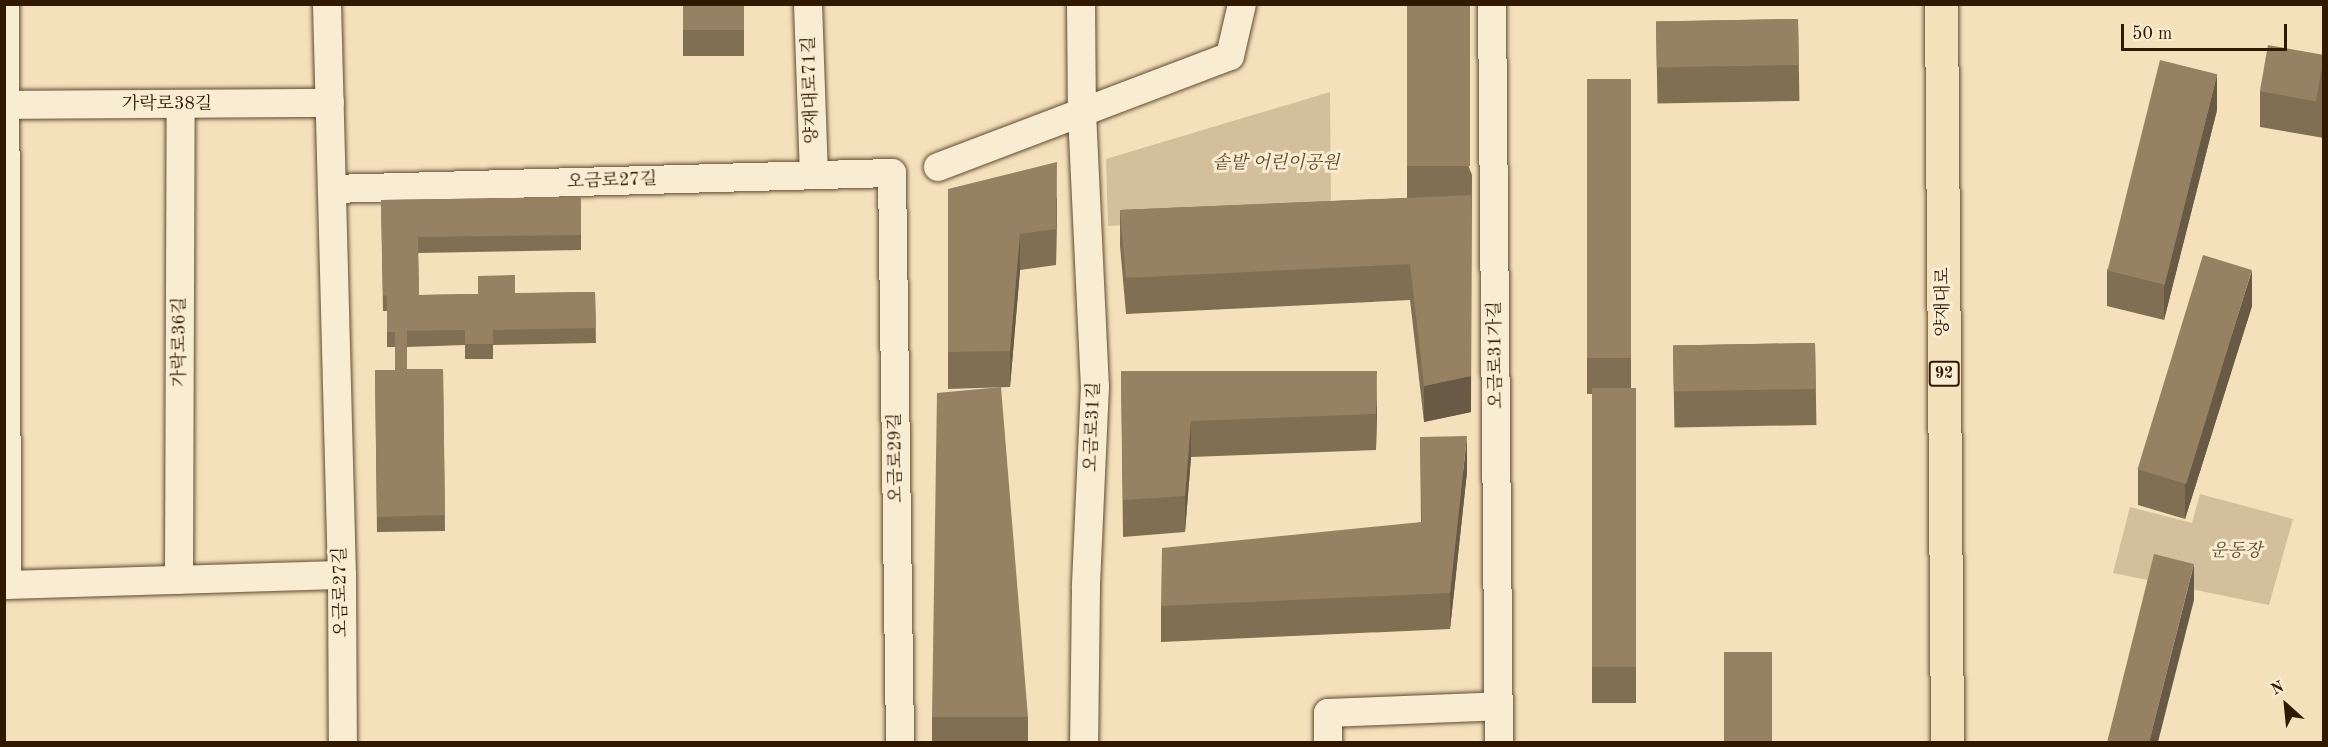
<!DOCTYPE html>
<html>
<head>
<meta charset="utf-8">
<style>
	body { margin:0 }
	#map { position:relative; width:2328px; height:747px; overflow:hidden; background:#f4e1bc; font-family:"Old Standard TT","Noto Serif KR",serif }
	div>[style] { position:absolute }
	.green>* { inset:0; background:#d3bf9c }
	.roads { filter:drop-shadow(0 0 2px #614b2f) drop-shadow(0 0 2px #614b2f) }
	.minor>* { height:28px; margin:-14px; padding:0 14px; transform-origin:14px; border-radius:14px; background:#f8ecd3 }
	.major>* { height:33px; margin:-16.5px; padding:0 16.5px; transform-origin:16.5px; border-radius:16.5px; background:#f4e1bc }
	.wall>* { inset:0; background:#816f54; transform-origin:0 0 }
	.shaded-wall>* { inset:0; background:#695a45 }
	.building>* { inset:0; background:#968162; transform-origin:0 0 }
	span { translate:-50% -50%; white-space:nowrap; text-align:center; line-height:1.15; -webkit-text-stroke:6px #f8ecd3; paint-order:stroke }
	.shield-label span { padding:2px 4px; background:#f8ecd3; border:2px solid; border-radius:4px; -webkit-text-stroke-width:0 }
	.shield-label { font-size:16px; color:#301900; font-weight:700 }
	.street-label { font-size:18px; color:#301900 }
	.park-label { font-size:18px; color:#614b2f; font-style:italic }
	.frame { position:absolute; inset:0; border:6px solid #301900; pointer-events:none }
	.north { position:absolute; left:2256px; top:675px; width:60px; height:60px; -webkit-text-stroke:4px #f8ecd3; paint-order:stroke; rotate:333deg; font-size:16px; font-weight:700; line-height:24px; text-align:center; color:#301900 }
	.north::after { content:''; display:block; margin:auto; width:21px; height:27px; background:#301900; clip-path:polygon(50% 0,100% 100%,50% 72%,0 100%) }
	.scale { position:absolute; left:2121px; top:24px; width:166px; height:27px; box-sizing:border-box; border:3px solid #301900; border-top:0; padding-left:8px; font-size:18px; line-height:21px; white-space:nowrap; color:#301900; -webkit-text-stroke:4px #f8ecd3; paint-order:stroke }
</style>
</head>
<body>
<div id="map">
	<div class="green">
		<div style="clip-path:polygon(1330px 92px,1331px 213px,1108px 226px,1106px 159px)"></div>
		<div style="clip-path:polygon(2200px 494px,2293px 519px,2269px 605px,2113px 573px,2130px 507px,2192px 523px)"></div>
	</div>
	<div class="roads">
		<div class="minor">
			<div style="left:5px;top:4px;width:581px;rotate:89.8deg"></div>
			<div style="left:327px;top:4px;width:571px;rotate:88.5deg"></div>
			<div style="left:342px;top:575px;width:167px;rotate:89.7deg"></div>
			<div style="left:808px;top:4px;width:171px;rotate:88deg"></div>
			<div style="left:1081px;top:4px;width:109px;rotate:89.5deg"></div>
			<div style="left:1082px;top:113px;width:273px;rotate:87.3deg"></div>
			<div style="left:1095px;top:386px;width:202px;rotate:92.6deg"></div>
			<div style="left:1086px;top:588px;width:154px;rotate:90.7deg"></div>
			<div style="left:1492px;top:4px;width:738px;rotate:89.46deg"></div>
			<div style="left:4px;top:105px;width:326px;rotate:-0.4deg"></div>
			<div style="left:938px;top:167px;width:312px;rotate:-20.8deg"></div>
			<div style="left:1230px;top:56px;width:53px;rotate:-77deg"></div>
			<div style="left:332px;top:189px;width:560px;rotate:-1.64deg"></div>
			<div style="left:892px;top:173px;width:569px;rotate:89.19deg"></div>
			<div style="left:179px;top:580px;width:476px;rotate:-89.8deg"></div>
			<div style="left:4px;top:585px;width:338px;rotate:-1.7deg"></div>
			<div style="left:1328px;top:742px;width:29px;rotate:-90deg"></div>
			<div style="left:1328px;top:713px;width:171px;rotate:-2.3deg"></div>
		</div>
		<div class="major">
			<div style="left:1941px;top:4px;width:738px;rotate:89.53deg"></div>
		</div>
	</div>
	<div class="wall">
		<div style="left:683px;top:4px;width:61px;height:52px"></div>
		<div style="clip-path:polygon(1407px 4px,1472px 175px,1471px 412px,1424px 422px,1410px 300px,1126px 314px,1120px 246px,1120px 210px,1407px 198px)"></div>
		<div style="left:1798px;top:19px;width:82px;height:142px;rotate:89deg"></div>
		<div style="clip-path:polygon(2324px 55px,2324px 138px,2260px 127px,2260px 91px)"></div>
		<div style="clip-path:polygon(1587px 79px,1631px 79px,1631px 388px,1636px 388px,1636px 703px,1592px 703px,1592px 394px,1587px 394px)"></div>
		<div style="clip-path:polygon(2217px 110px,2164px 320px,2107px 306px,2107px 270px)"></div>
		<div style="clip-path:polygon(948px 189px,1057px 198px,1056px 265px,1020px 270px,1010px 387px,948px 389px)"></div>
		<div style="clip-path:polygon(581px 197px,581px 250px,418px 253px,419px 295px,595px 292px,596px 343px,493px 345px,493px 359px,465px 359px,465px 345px,407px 347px,407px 369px,443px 369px,445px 531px,377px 532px,375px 370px,395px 370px,395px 347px,387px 347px,387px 311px,383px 311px,381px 200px)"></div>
		<div style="clip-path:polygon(2252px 306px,2185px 519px,2138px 505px,2138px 469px)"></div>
		<div style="left:1815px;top:343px;width:82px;height:142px;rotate:89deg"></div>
		<div style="clip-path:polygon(1121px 371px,1377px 407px,1376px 450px,1191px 457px,1185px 532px,1123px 537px)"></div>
		<div style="clip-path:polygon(1420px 437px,1467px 472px,1450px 629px,1161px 642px,1161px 606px,1421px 522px)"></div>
		<div style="left:932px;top:717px;width:96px;height:25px"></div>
	</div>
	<div class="shaded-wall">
		<div style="clip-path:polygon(2217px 74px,2217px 110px,2164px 320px,2164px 284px)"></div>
		<div style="clip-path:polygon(1057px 162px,1057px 198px,1056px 265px,1056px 229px)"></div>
		<div style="clip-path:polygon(1020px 234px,1020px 270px,1010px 387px,1010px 351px)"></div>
		<div style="clip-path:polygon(2252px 270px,2252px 306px,2185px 519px,2185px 483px)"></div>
		<div style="clip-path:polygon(1377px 371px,1377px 407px,1376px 450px,1376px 414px)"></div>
		<div style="clip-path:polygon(1471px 376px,1471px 412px,1424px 422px,1424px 386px)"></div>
		<div style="clip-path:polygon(1191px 421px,1191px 457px,1185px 532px,1185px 496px)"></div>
		<div style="clip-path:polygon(1467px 436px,1467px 472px,1450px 629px,1450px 593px)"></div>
		<div style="clip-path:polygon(2194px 564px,2194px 600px,2158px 742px,2149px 742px)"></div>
	</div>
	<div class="building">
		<div style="left:683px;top:4px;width:61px;height:26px"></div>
		<div style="left:1407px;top:4px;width:63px;height:162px"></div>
		<div style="left:1798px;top:19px;width:46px;height:142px;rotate:89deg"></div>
		<div style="left:2268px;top:45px;width:57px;height:47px;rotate:10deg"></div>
		<div style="left:2160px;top:60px;width:59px;height:217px;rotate:14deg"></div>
		<div style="left:1587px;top:79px;width:44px;height:279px"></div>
		<div style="clip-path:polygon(1057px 162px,1056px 229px,1020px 234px,1010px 351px,948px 352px,948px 189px)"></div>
		<div style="clip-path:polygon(1471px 195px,1471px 376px,1424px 386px,1410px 264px,1126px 278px,1120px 210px)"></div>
		<div style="clip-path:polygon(581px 197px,581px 235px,418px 237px,419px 295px,478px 294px,478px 276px,515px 275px,515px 293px,595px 292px,596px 328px,493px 330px,493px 344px,465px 344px,465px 330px,407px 331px,407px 369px,443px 369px,445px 515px,377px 517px,375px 370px,395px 370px,395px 332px,387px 332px,387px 296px,383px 295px,381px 200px)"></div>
		<div style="left:2203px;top:255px;width:51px;height:224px;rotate:17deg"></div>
		<div style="left:1815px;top:343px;width:46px;height:142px;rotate:89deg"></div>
		<div style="clip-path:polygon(1121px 371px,1377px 371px,1376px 414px,1191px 421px,1185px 496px,1123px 500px)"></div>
		<div style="clip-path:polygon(1001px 387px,1028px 717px,932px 717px,937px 393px)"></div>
		<div style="left:1592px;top:388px;width:44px;height:279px"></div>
		<div style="clip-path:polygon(1467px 436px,1450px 593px,1161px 606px,1162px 548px,1422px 522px,1420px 437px)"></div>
		<div style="left:2154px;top:554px;width:41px;height:194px;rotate:14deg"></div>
		<div style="left:1772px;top:652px;width:90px;height:48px;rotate:90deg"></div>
	</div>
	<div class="shield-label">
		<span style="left:1944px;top:374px">92</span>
	</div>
	<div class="street-label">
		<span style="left:811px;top:90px;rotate:-92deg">양재대로71길</span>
		<span style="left:167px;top:104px">가락로38길</span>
		<span style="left:612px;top:181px;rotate:-2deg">오금로27길</span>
		<span style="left:1943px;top:302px;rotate:-90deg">양재대로</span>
		<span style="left:180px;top:342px;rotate:-90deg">가락로36길</span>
		<span style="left:1496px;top:355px;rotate:-91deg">오금로31가길</span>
		<span style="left:1093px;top:427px;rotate:-88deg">오금로31길</span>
		<span style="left:896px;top:458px;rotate:-91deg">오금로29길</span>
		<span style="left:341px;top:592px;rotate:-91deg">오금로27길</span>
	</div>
	<div class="park-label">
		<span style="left:1276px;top:163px">솥밭 어린이공원</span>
		<span style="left:2236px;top:551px">운동장</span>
	</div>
	<div class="frame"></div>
	<div class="north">N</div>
	<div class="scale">50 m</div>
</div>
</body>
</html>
